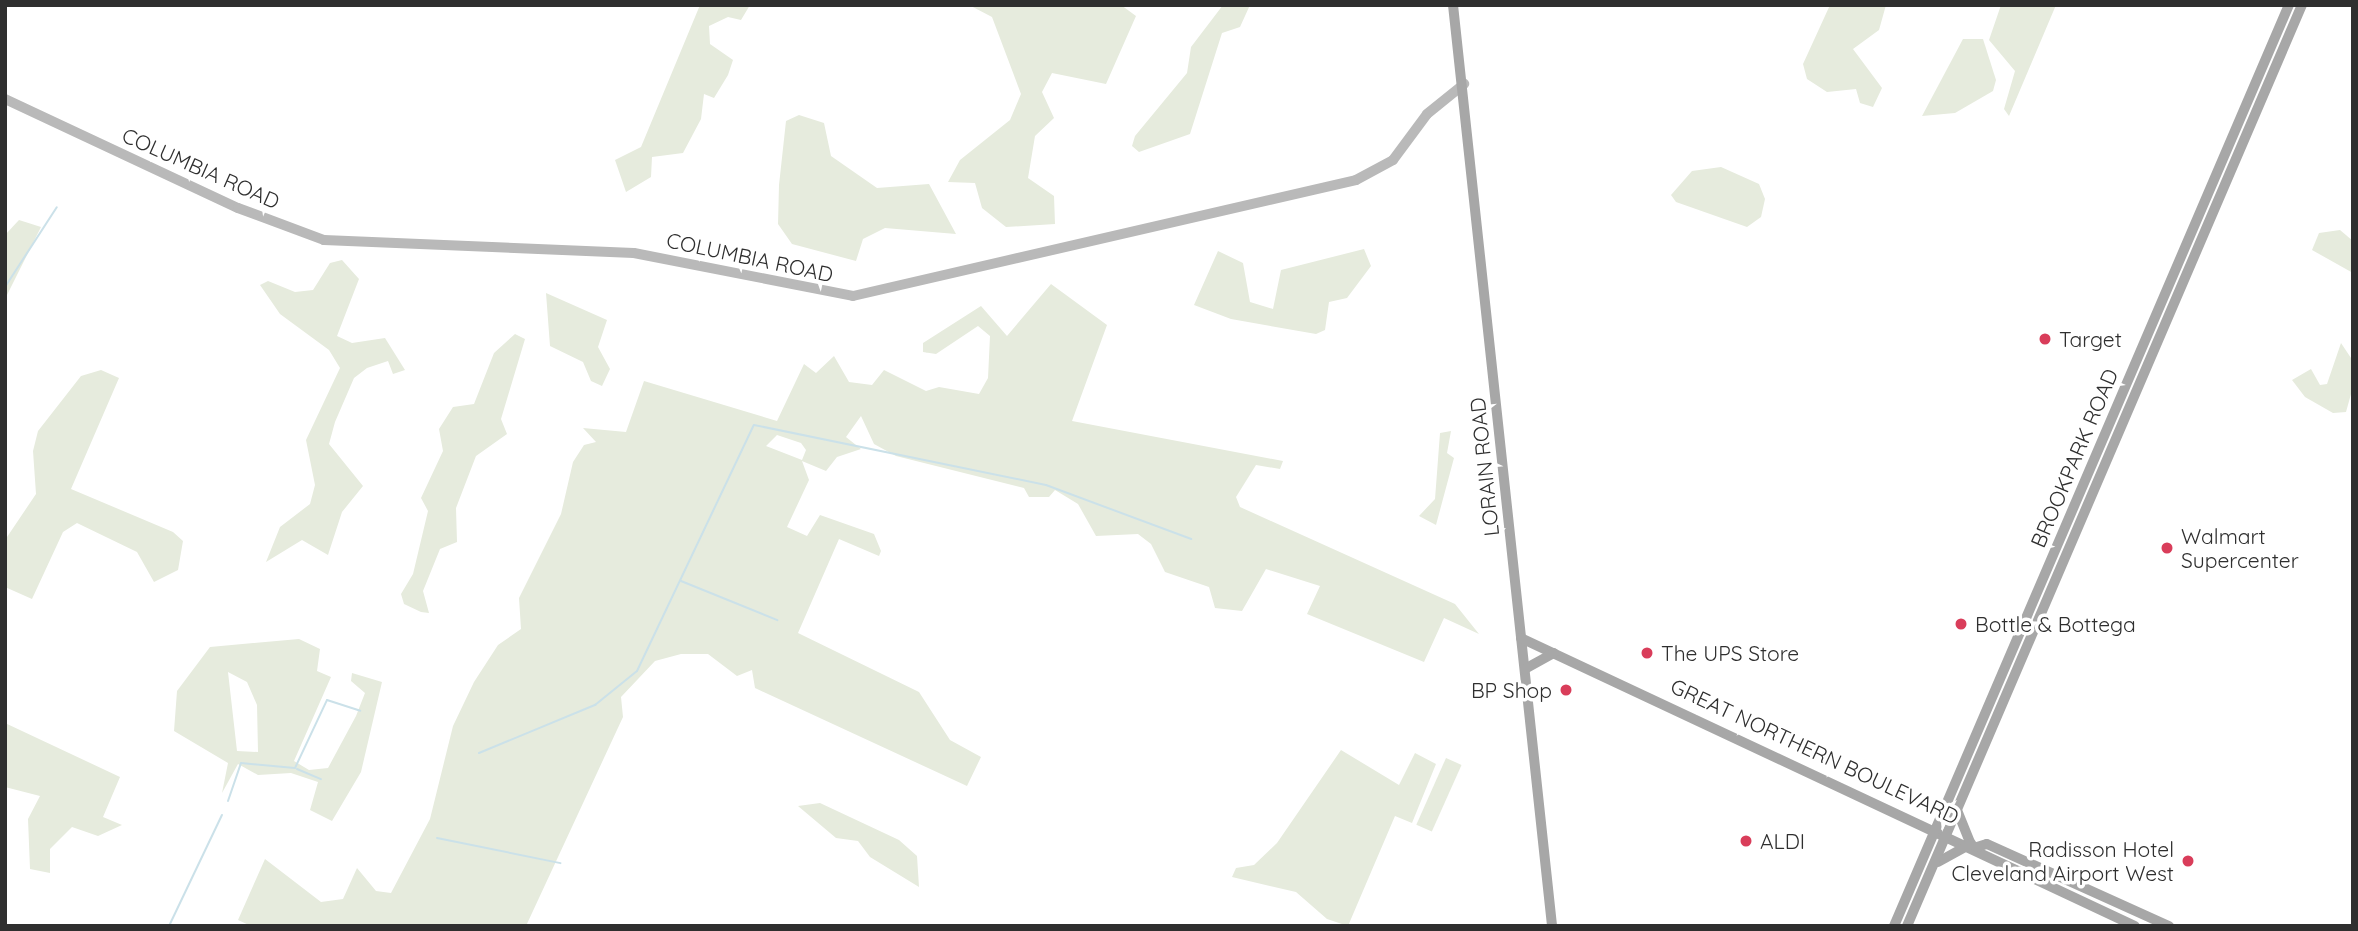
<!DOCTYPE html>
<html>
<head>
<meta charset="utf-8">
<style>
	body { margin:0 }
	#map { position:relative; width:2358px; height:931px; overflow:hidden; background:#fff; font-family:Quicksand,sans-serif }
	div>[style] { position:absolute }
	.green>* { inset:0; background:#e6ebdd; transform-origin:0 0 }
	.stream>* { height:2px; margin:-1px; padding:0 1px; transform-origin:1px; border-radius:1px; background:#cbe1e9 }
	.secondary>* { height:10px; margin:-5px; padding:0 5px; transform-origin:5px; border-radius:5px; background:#b9b9b9 }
	.primary>* { height:10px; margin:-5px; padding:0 5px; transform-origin:5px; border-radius:5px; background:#a7a7a7 }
	.dots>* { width:19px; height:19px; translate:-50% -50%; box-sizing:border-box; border:4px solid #fff; border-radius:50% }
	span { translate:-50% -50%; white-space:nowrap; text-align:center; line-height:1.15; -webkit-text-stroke:7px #fff; paint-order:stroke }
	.street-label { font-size:21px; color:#2f2f2f }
	.poi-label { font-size:21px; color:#2f2f2f }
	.left { translate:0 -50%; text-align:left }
	.right { translate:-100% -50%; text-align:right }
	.frame { position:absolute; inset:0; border:7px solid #2f2f2f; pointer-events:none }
</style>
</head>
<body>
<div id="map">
	<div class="green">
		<div style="clip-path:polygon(700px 5px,750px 5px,741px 20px,728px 17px,709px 26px,710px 44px,733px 60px,728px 75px,714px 98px,704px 94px,701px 119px,683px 153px,652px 157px,651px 177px,626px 192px,615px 160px,641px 147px)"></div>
		<div style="clip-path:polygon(969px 5px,1121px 5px,1136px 16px,1106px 84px,1052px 73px,1042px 92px,1054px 118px,1035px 136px,1028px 178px,1054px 196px,1055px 224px,1006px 227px,982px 208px,975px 183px,948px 182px,960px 160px,1010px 120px,1021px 94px,992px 17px)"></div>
		<div style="clip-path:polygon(1223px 5px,1250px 5px,1240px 27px,1222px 33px,1190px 134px,1139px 152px,1132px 146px,1135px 136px,1187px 73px,1191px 47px)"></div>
		<div style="clip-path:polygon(1830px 5px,1886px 5px,1879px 30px,1853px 49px,1882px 88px,1873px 107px,1860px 103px,1856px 89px,1827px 92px,1807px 79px,1803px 64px)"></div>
		<div style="clip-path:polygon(2001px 5px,2056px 5px,2009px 116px,2004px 109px,2015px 71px,1989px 40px)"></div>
		<div style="clip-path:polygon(1963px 39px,1983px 39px,1996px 80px,1993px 91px,1955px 113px,1922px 116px)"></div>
		<div style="clip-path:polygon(799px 115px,824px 123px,831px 156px,877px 188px,929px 184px,956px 234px,885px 228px,863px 239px,856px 261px,792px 244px,778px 224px,779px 185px,786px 121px)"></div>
		<div style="clip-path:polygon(1721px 167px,1759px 184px,1765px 199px,1761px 217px,1747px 227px,1676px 202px,1671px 195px,1692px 171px)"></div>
		<div style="clip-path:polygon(19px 220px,41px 227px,5px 299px,5px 235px)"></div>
		<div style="clip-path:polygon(2340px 230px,2353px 241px,2353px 273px,2312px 250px,2319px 233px)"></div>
		<div style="clip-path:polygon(1364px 249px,1371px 266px,1347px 298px,1329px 302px,1325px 330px,1316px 334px,1231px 319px,1194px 305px,1218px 251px,1243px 263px,1250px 302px,1273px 309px,1281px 270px)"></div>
		<div style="clip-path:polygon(342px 260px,359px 279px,337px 336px,352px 343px,385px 338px,405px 370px,393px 374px,388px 361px,367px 368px,354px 378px,335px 422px,329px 444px,363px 486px,342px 512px,328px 555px,302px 540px,266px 562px,280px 527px,310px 504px,315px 485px,306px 440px,340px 368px,329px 350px,280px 314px,260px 285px,268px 281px,295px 292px,313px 290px,330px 263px)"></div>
		<div style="clip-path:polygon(evenodd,1051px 284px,1107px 325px,1072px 421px,1283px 461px,1280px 469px,1256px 465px,1236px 497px,1240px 507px,1455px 604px,1479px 634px,1444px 618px,1424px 662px,1307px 614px,1320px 586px,1266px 569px,1242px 611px,1215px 608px,1209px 587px,1165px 572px,1151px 544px,1138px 534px,1096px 536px,1078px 504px,1055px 490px,1049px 497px,1029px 497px,1024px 488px,896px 456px,874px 444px,861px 416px,846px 437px,861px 449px,837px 457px,826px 471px,802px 461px,809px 480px,787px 527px,807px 536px,820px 515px,874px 534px,881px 551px,879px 556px,839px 539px,798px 633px,919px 692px,950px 740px,981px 757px,967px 786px,755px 688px,752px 670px,737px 676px,708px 654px,681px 654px,655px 661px,621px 697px,623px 717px,526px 926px,251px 926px,238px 920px,265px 859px,321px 902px,343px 899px,357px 868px,376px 891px,391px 893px,430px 819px,453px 726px,474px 682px,498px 645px,521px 629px,519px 598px,561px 514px,573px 462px,584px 445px,596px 442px,583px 428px,626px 432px,644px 381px,777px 421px,804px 364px,816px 373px,834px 356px,849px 382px,872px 385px,884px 370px,926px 391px,939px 387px,979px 394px,988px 378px,990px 336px,978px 326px,936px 354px,923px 352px,923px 343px,981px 306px,1007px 336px,1051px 284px,777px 435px,801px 443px,806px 450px,802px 460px,766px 446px,777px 435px)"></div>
		<div style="clip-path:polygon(546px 293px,607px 320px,598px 347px,610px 369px,602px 386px,591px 381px,583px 362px,550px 346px)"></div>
		<div style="clip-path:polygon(515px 334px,525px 339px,501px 419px,507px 434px,476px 456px,456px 508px,457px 542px,440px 549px,423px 591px,429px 613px,421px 612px,404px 604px,401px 594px,413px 574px,428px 511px,421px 498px,443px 451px,439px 429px,453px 407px,474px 404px,494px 353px)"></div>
		<div style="clip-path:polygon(2341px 343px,2353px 361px,2351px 394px,2346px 412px,2333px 413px,2305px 397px,2292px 380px,2311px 369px,2320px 385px,2327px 384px)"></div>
		<div style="clip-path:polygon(101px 370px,119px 378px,71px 489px,173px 532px,183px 541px,178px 570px,154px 582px,137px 552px,77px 523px,63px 532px,32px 599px,5px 587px,5px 540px,36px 494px,33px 451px,38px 431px,81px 376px)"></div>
		<div style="clip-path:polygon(1451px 431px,1447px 453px,1454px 458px,1436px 525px,1419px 516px,1435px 499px,1440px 433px)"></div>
		<div style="clip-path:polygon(evenodd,299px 639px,320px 649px,317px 671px,331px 677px,294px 761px,309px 770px,328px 768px,356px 716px,365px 693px,351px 681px,352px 673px,382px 682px,361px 772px,332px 821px,310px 810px,318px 782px,291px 773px,258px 775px,238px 764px,222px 793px,228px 763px,174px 731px,177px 691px,210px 647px,299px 639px,228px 672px,247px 682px,257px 705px,258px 752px,237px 751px,228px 672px)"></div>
		<div style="clip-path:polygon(5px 723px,120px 777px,103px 817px,122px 825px,98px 836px,72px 827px,50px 849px,50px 873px,30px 869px,28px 819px,40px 796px,5px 787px)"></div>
		<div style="clip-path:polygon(1341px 750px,1399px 785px,1415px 753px,1436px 764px,1412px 823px,1395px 816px,1348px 926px,1327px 919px,1296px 892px,1232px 877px,1236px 868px,1254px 865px,1277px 843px)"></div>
		<div style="left:1446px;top:758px;width:17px;height:73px;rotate:24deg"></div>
		<div style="clip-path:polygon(820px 803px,899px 840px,917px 856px,919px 887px,870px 857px,858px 841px,836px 838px,798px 806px)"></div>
	</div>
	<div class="stream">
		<div style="left:5px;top:287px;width:95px;rotate:-57deg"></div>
		<div style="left:681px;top:581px;width:104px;rotate:22.1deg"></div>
		<div style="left:479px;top:753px;width:126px;rotate:-22.5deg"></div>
		<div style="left:595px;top:705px;width:54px;rotate:-39deg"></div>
		<div style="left:637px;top:671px;width:272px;rotate:-64.6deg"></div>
		<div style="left:754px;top:425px;width:298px;rotate:11.6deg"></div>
		<div style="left:1046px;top:485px;width:155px;rotate:20.4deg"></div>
		<div style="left:297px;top:769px;width:26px;rotate:23deg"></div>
		<div style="left:228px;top:801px;width:40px;rotate:-71.1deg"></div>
		<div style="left:241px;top:763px;width:54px;rotate:5.3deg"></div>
		<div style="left:295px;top:768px;width:75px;rotate:-64.8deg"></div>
		<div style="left:327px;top:700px;width:35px;rotate:18deg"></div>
		<div style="left:437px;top:838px;width:126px;rotate:11.5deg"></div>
		<div style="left:169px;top:926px;width:123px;rotate:-64.5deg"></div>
	</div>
	<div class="secondary">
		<div style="left:5px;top:99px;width:257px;rotate:25.1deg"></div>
		<div style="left:238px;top:208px;width:92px;rotate:20.4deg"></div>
		<div style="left:324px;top:240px;width:310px;rotate:2.4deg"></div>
		<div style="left:634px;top:253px;width:223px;rotate:11.1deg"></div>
		<div style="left:853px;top:296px;width:516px;rotate:-12.99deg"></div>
		<div style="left:1356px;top:180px;width:42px;rotate:-28.4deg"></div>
		<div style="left:1393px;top:160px;width:57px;rotate:-53.5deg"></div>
		<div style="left:1427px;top:114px;width:48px;rotate:-39deg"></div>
	</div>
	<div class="primary">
		<div style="left:1453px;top:5px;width:926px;rotate:83.86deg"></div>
		<div style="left:1521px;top:638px;width:678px;rotate:25.13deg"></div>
		<div style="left:1525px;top:669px;width:33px;rotate:-29deg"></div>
		<div style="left:1957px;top:810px;width:37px;rotate:68deg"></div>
		<div style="left:1977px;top:847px;width:10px;rotate:-17deg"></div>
		<div style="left:1987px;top:844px;width:200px;rotate:24.3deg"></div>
		<div style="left:1938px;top:862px;width:38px;rotate:-29deg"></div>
		<div style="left:1894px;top:926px;width:1002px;rotate:-66.79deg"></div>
		<div style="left:1907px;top:926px;width:1002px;rotate:-66.79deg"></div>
	</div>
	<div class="dots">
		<div style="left:2045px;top:339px;background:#d93d5a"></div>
		<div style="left:2167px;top:548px;background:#d93d5a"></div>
		<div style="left:1961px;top:624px;background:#d93d5a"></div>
		<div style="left:1647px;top:653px;background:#d93d5a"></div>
		<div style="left:1566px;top:690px;background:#d93d5a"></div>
		<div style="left:1746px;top:841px;background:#d93d5a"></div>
		<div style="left:2188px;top:861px;background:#d93d5a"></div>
	</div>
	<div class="street-label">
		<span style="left:201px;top:168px;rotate:24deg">COLUMBIA ROAD</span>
		<span style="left:750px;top:257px;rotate:12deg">COLUMBIA ROAD</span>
		<span style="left:2074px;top:458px;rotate:-67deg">BROOKPARK ROAD</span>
		<span style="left:1484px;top:467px;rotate:-96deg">LORAIN ROAD</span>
		<span style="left:1815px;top:751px;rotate:25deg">GREAT NORTHERN BOULEVARD</span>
	</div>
	<div class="poi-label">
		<span class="left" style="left:2059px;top:339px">Target</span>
		<span class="left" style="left:2181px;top:548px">Walmart<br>Supercenter</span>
		<span class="left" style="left:1975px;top:624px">Bottle &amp; Bottega</span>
		<span class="left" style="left:1661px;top:653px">The UPS Store</span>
		<span class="right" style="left:1552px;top:690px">BP Shop</span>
		<span class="left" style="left:1760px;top:841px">ALDI</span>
		<span class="right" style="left:2174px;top:861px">Radisson Hotel<br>Cleveland Airport West</span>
	</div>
	<div class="frame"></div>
</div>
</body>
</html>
